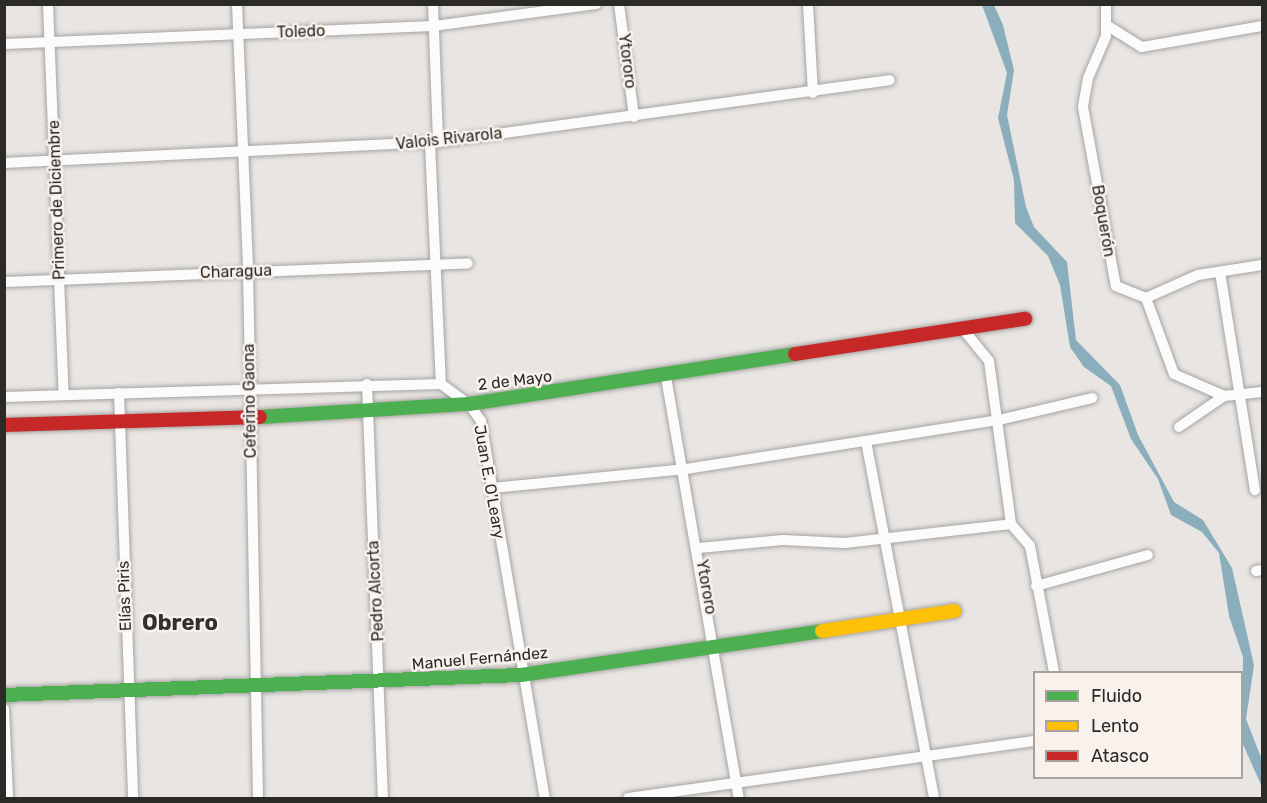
<!DOCTYPE html>
<html>
<head>
<meta charset="utf-8">
<style>
	body { margin:0 }
	#map { position:relative; width:1267px; height:803px; overflow:hidden; background:#e8e5e2; font-family:Rubik,sans-serif }
	div>[style] { position:absolute }
	.water>* { inset:0; background:#8aaebc }
	.roads { filter:drop-shadow(0 0 2px #a6a4a2) drop-shadow(0 0 2px #a6a4a2) }
	.street>* { height:10px; margin:-5px; padding:0 5px; transform-origin:5px; border-radius:5px; background:#fcfbfb }
	.fast>* { height:14px; margin:-7px; padding:0 7px; transform-origin:7px; border-radius:7px; background:#4caf50 }
	.slow>* { height:14px; margin:-7px; padding:0 7px; transform-origin:7px; border-radius:7px; background:#ffc107 }
	.jam>* { height:14px; margin:-7px; padding:0 7px; transform-origin:7px; border-radius:7px; background:#c62828 }
	span { translate:-50% -50%; white-space:nowrap; text-align:center; line-height:1.15; -webkit-text-stroke:5px #f9f2ec; paint-order:stroke }
	.street-label { font-size:16px; color:#2c2a27 }
	.district-label { font-size:22px; color:#342f2a; font-weight:700 }
	.frame { position:absolute; inset:0; border:6px solid #2c2a27; pointer-events:none }
	.legend { position:absolute; left:1033px; top:671px; width:210px; height:108px; box-sizing:border-box; background:#f9f2ec; border:2px solid #a7a29d; margin:0; padding:8px 10px; list-style:none; font-size:18px; color:#2c2a27 }
	.legend li { display:flex; align-items:center; gap:12px; height:30px }
	.legend b { width:30px; border:2px solid #a7a29d }
</style>
</head>
<body>
<div id="map">
	<div class="water">
		<div style="clip-path:polygon(982px 5px,994px 5px,1003px 25px,1014px 70px,1007px 115px,1026px 207px,1034px 227px,1067px 262px,1076px 340px,1120px 385px,1138px 435px,1174px 502px,1203px 520px,1232px 568px,1254px 665px,1246px 719px,1262px 760px,1262px 787px,1242px 742px,1243px 657px,1229px 616px,1219px 553px,1202px 532px,1171px 515px,1158px 479px,1131px 439px,1111px 386px,1084px 367px,1070px 347px,1060px 285px,1048px 256px,1015px 223px,1014px 180px,998px 118px,1007px 73px)"></div>
	</div>
	<div class="roads">
		<div class="street">
			<div style="left:48px;top:4px;width:391px;rotate:87.7deg"></div>
			<div style="left:237px;top:4px;width:267px;rotate:87.6deg"></div>
			<div style="left:248px;top:271px;width:527px;rotate:88.91deg"></div>
			<div style="left:433px;top:4px;width:138px;rotate:87.9deg"></div>
			<div style="left:619px;top:4px;width:114px;rotate:82.4deg"></div>
			<div style="left:808px;top:4px;width:89px;rotate:86.8deg"></div>
			<div style="left:1106px;top:4px;width:32px;rotate:90deg"></div>
			<div style="left:1106px;top:36px;width:46px;rotate:113.2deg"></div>
			<div style="left:1088px;top:78px;width:29px;rotate:100deg"></div>
			<div style="left:1083px;top:107px;width:182px;rotate:79.6deg"></div>
			<div style="left:1116px;top:286px;width:32px;rotate:22deg"></div>
			<div style="left:1146px;top:298px;width:57px;rotate:-23.9deg"></div>
			<div style="left:1198px;top:275px;width:65px;rotate:-8.9deg"></div>
			<div style="left:1108px;top:26px;width:40px;rotate:32deg"></div>
			<div style="left:1142px;top:47px;width:122px;rotate:-9.9deg"></div>
			<div style="left:4px;top:44px;width:430px;rotate:-2.4deg"></div>
			<div style="left:434px;top:26px;width:164px;rotate:-7.7deg"></div>
			<div style="left:430px;top:143px;width:241px;rotate:87.4deg"></div>
			<div style="left:4px;top:163px;width:435px;rotate:-2.8deg"></div>
			<div style="left:438px;top:142px;width:456px;rotate:-7.8deg"></div>
			<div style="left:1220px;top:272px;width:221px;rotate:80.9deg"></div>
			<div style="left:4px;top:282px;width:464px;rotate:-2.3deg"></div>
			<div style="left:1146px;top:298px;width:81px;rotate:69.8deg"></div>
			<div style="left:1174px;top:374px;width:55px;rotate:23.7deg"></div>
			<div style="left:963px;top:329px;width:41px;rotate:50.9deg"></div>
			<div style="left:989px;top:361px;width:164px;rotate:82.3deg"></div>
			<div style="left:1011px;top:524px;width:29px;rotate:49deg"></div>
			<div style="left:1030px;top:546px;width:128px;rotate:79.2deg"></div>
			<div style="left:666px;top:377px;width:427px;rotate:80.2deg"></div>
			<div style="left:367px;top:384px;width:414px;rotate:87.8deg"></div>
			<div style="left:441px;top:384px;width:34px;rotate:36deg"></div>
			<div style="left:469px;top:404px;width:21px;rotate:55deg"></div>
			<div style="left:481px;top:421px;width:382px;rotate:80.4deg"></div>
			<div style="left:119px;top:393px;width:405px;rotate:88deg"></div>
			<div style="left:4px;top:397px;width:437px;rotate:-1.7deg"></div>
			<div style="left:1179px;top:427px;width:55px;rotate:-34.6deg"></div>
			<div style="left:1224px;top:396px;width:38px;rotate:-6deg"></div>
			<div style="left:866px;top:441px;width:363px;rotate:79.2deg"></div>
			<div style="left:492px;top:488px;width:195px;rotate:-5.6deg"></div>
			<div style="left:686px;top:469px;width:317px;rotate:-8.9deg"></div>
			<div style="left:999px;top:420px;width:96px;rotate:-13.3deg"></div>
			<div style="left:699px;top:548px;width:84px;rotate:-5.4deg"></div>
			<div style="left:783px;top:540px;width:62px;rotate:2.8deg"></div>
			<div style="left:845px;top:543px;width:167px;rotate:-6.5deg"></div>
			<div style="left:1256px;top:571px;width:6px;rotate:-9deg"></div>
			<div style="left:1036px;top:586px;width:116px;rotate:-15.5deg"></div>
			<div style="left:4px;top:709px;width:89px;rotate:87.4deg"></div>
			<div style="left:628px;top:798px;width:410px;rotate:-8deg"></div>
		</div>
		<div class="fast">
			<div style="left:260px;top:417px;width:209px;rotate:-3.6deg"></div>
			<div style="left:469px;top:404px;width:330px;rotate:-8.7deg"></div>
			<div style="left:4px;top:695px;width:517px;rotate:-2.22deg"></div>
			<div style="left:521px;top:675px;width:304px;rotate:-8.3deg"></div>
		</div>
		<div class="slow">
			<div style="left:822px;top:631px;width:134px;rotate:-8.6deg"></div>
		</div>
		<div class="jam">
			<div style="left:795px;top:354px;width:233px;rotate:-8.7deg"></div>
			<div style="left:4px;top:425px;width:256px;rotate:-1.8deg"></div>
		</div>
	</div>
	<div class="street-label">
		<span style="left:301px;top:32px;rotate:-2deg">Toledo</span>
		<span style="left:627px;top:61px;rotate:83deg">Ytororo</span>
		<span style="left:449px;top:139px;rotate:-6deg">Valois Rivarola</span>
		<span style="left:57px;top:200px;rotate:-92deg">Primero de Diciembre</span>
		<span style="left:1103px;top:221px;rotate:80deg">Boquerón</span>
		<span style="left:236px;top:272px;rotate:-2deg">Charagua</span>
		<span style="left:515px;top:381px;rotate:-7deg">2 de Mayo</span>
		<span style="left:250px;top:401px;rotate:-91deg">Ceferino Gaona</span>
		<span style="left:489px;top:482px;rotate:80deg">Juan E. O'Leary</span>
		<span style="left:706px;top:587px;rotate:80deg">Ytororo</span>
		<span style="left:376px;top:591px;rotate:-93deg">Pedro Alcorta</span>
		<span style="left:125px;top:596px;rotate:-92deg">Elías Piris</span>
		<span style="left:480px;top:659px;rotate:-5deg">Manuel Fernández</span>
	</div>
	<div class="district-label">
		<span style="left:180px;top:623px">Obrero</span>
	</div>
	<div class="frame"></div>
	<ul class="legend">
	<li><b style="height:8px;background:#4caf50"></b>Fluido</li>
	<li><b style="height:8px;background:#ffc107"></b>Lento</li>
	<li><b style="height:8px;background:#c62828"></b>Atasco</li>
	</ul>
</div>
</body>
</html>
